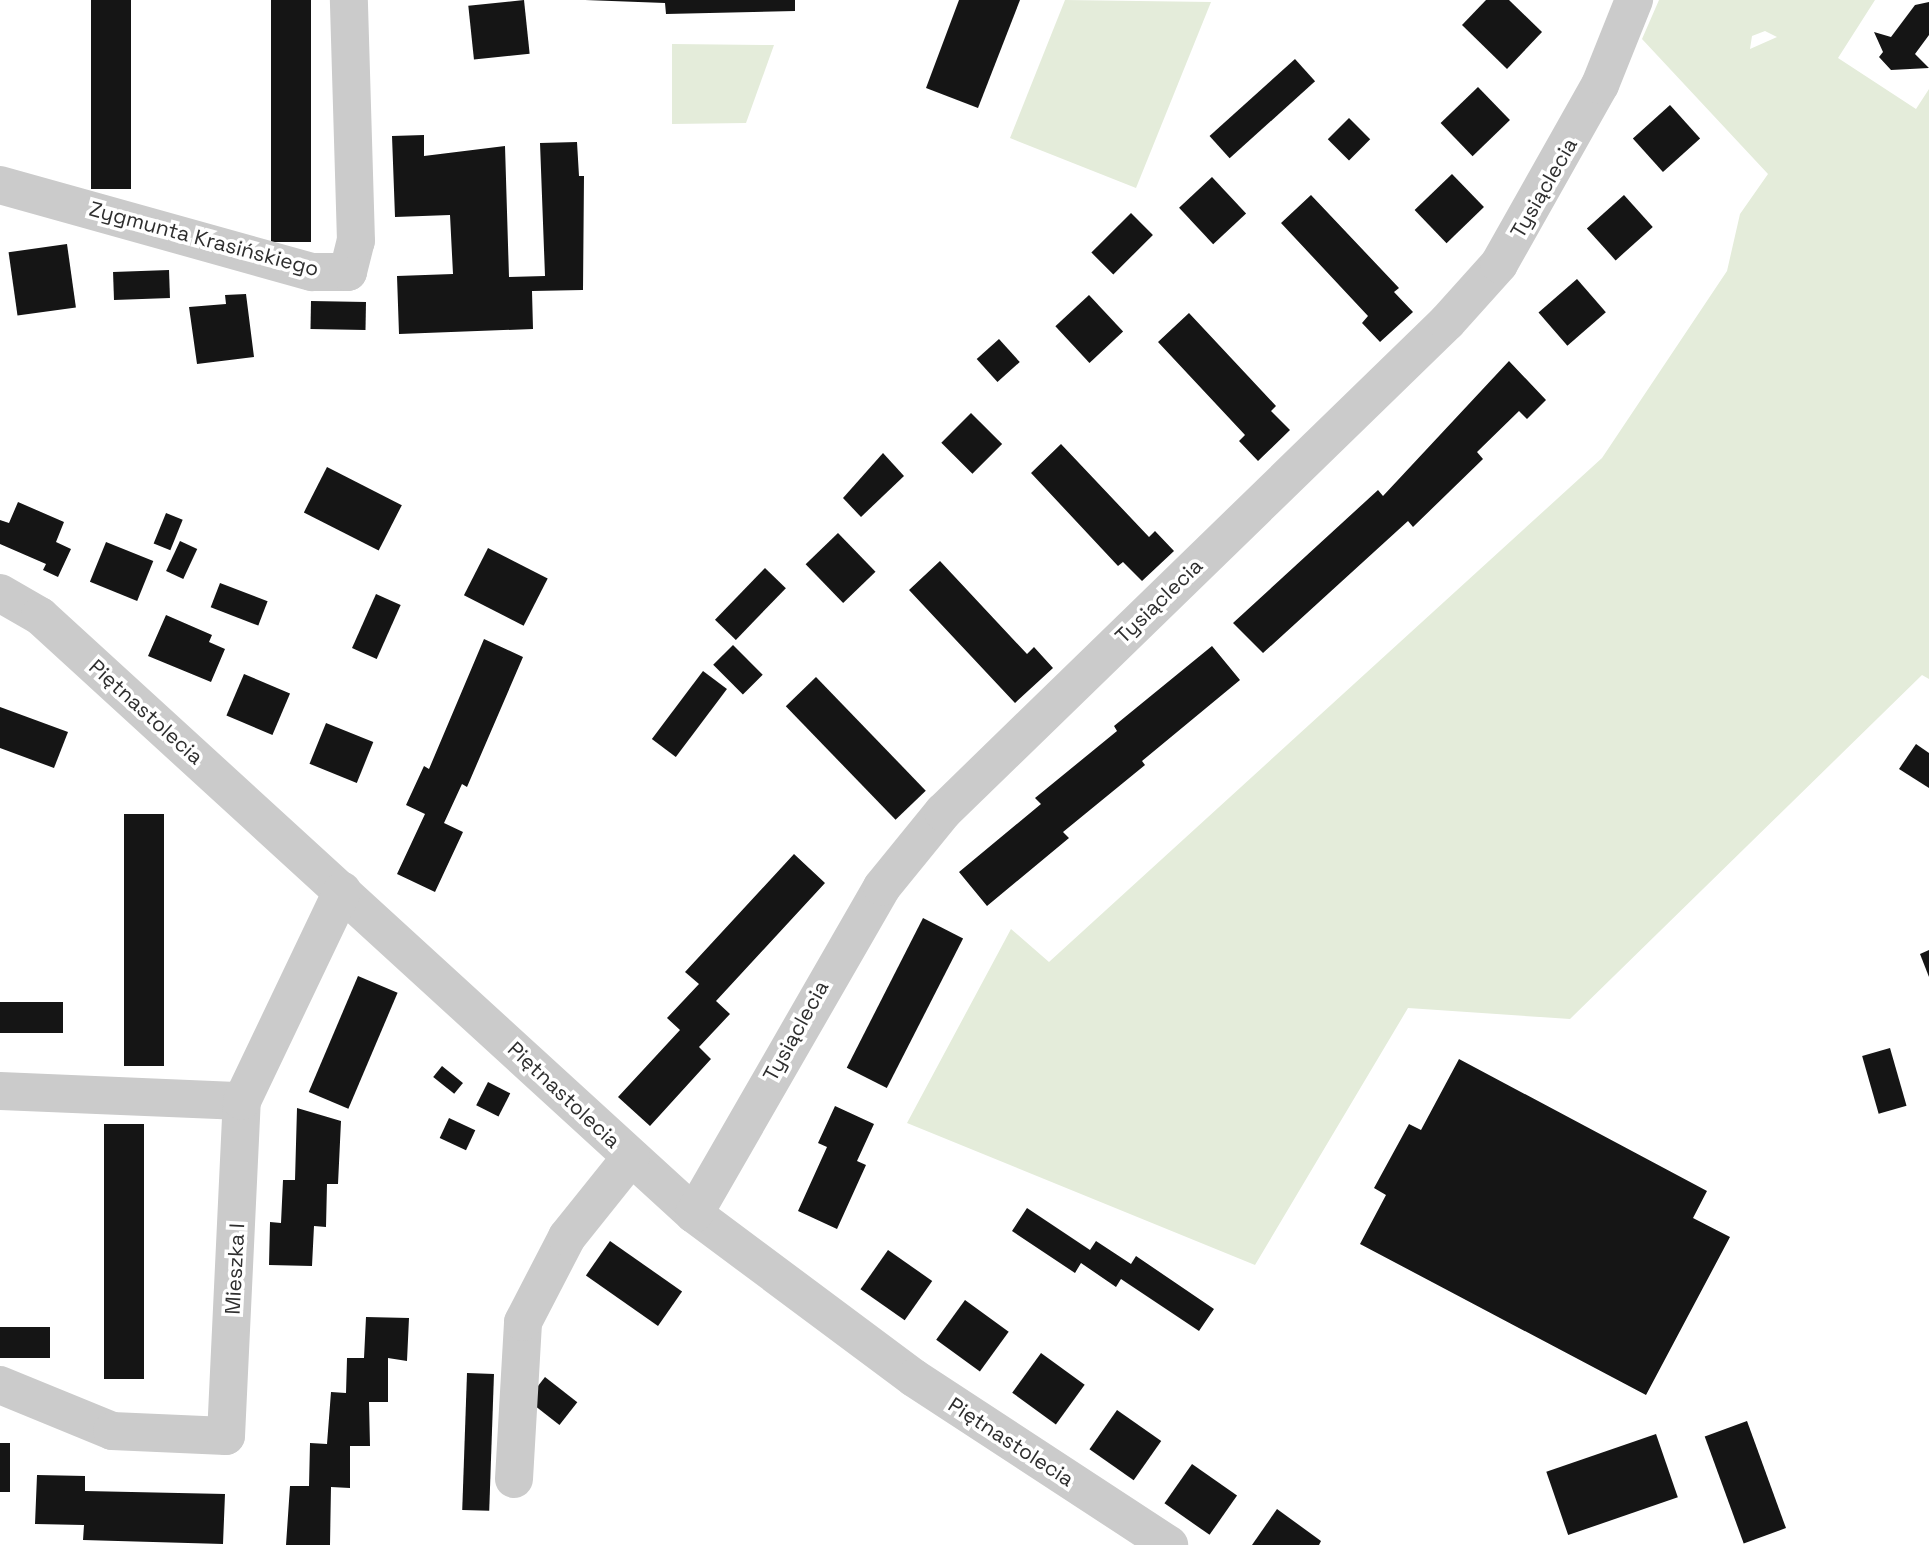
<!DOCTYPE html>
<html>
<head>
<meta charset="utf-8">
<style>
	body { margin:0 }
	#map { position:relative; width:1929px; height:1545px; overflow:hidden; background:#fff; font-family:"Space Grotesk",sans-serif }
	div>[style] { position:absolute }
	.green>* { inset:0; background:#e4ecda }
	.building>* { inset:0; background:#151515; transform-origin:0 0 }
	.minor>* { height:38px; margin:-19px; padding:0 19px; transform-origin:19px; border-radius:19px; background:#cbcbcb }
	span { translate:-50% -50%; white-space:nowrap; text-align:center; line-height:1.15; -webkit-text-stroke:7px #fff; paint-order:stroke }
	.street-label { font-size:21px; color:#2e2e2e }
</style>
</head>
<body>
<div id="map">
	<div class="green">
		<div style="clip-path:polygon(1065px 0,1211px 2px,1136px 188px,1010px 138px)"></div>
		<div style="clip-path:polygon(evenodd,1659px 0,1875px 0,1838px 58px,1916px 109px,1929px 89px,1929px 679px,1922px 675px,1570px 1019px,1408px 1008px,1255px 1265px,907px 1123px,1011px 929px,1049px 962px,1602px 458px,1727px 271px,1740px 214px,1768px 174px,1642px 39px,1659px 0,1765px 31px,1777px 37px,1750px 49px,1752px 36px,1765px 31px)"></div>
		<div style="clip-path:polygon(672px 44px,774px 45px,746px 123px,672px 124px)"></div>
	</div>
	<div class="building">
		<div style="left:91px;top:0;width:40px;height:189px"></div>
		<div style="left:271px;top:0;width:40px;height:242px"></div>
		<div style="left:524px;top:0;width:54px;height:56px;rotate:84deg"></div>
		<div style="clip-path:polygon(585px 0,795px 0,795px 11px,666px 14px,665px 3px)"></div>
		<div style="clip-path:polygon(959px 0,1020px 0,978px 108px,926px 88px)"></div>
		<div style="clip-path:polygon(1486px 0,1509px 0,1542px 32px,1507px 69px,1462px 25px)"></div>
		<div style="clip-path:polygon(1929px 2px,1929px 35px,1915px 54px,1929px 68px,1891px 70px,1879px 57px,1883px 52px,1874px 32px,1891px 37px,1915px 5px)"></div>
		<div style="left:1295px;top:59px;width:30px;height:115px;rotate:48deg"></div>
		<div style="left:1478px;top:87px;width:46px;height:52px;rotate:46deg"></div>
		<div style="left:1670px;top:105px;width:45px;height:50px;rotate:48deg"></div>
		<div style="left:1349px;top:118px;width:30px;height:30px;rotate:45deg"></div>
		<div style="clip-path:polygon(424px 135px,424px 156px,505px 146px,509px 277px,545px 276px,540px 143px,577px 142px,579px 176px,584px 176px,583px 290px,532px 291px,533px 329px,399px 334px,397px 276px,453px 274px,450px 215px,395px 217px,392px 136px)"></div>
		<div style="left:1452px;top:174px;width:46px;height:52px;rotate:46deg"></div>
		<div style="left:1212px;top:177px;width:50px;height:45px;rotate:47deg"></div>
		<div style="clip-path:polygon(1311px 195px,1399px 288px,1394px 292px,1413px 312px,1380px 342px,1362px 323px,1368px 316px,1281px 223px)"></div>
		<div style="left:1624px;top:195px;width:43px;height:50px;rotate:48deg"></div>
		<div style="left:1131px;top:213px;width:31px;height:56px;rotate:45deg"></div>
		<div style="left:67px;top:244px;width:64px;height:59px;rotate:82deg"></div>
		<div style="left:169px;top:270px;width:28px;height:56px;rotate:88deg"></div>
		<div style="left:1577px;top:279px;width:44px;height:51px;rotate:49deg"></div>
		<div style="clip-path:polygon(246px 294px,254px 357px,197px 364px,189px 307px,226px 304px,225px 295px)"></div>
		<div style="left:1089px;top:295px;width:50px;height:46px;rotate:47deg"></div>
		<div style="left:311px;top:301px;width:55px;height:28px;rotate:1deg"></div>
		<div style="clip-path:polygon(1189px 313px,1276px 406px,1271px 411px,1290px 430px,1258px 461px,1239px 441px,1245px 435px,1158px 342px)"></div>
		<div style="left:999px;top:339px;width:31px;height:30px;rotate:48deg"></div>
		<div style="clip-path:polygon(1509px 361px,1546px 400px,1527px 419px,1519px 411px,1477px 452px,1483px 459px,1413px 527px,1408px 521px,1263px 653px,1233px 623px,1378px 490px,1383px 496px)"></div>
		<div style="left:971px;top:413px;width:44px;height:42px;rotate:45deg"></div>
		<div style="clip-path:polygon(1061px 444px,1149px 537px,1155px 531px,1174px 551px,1142px 581px,1123px 562px,1118px 566px,1031px 473px)"></div>
		<div style="clip-path:polygon(883px 453px,904px 476px,861px 517px,843px 498px)"></div>
		<div style="left:327px;top:467px;width:84px;height:51px;rotate:27deg"></div>
		<div style="clip-path:polygon(18px 502px,64px 522px,56px 542px,71px 549px,58px 577px,43px 570px,46px 564px,0 544px,0 520px,9px 523px)"></div>
		<div style="left:166px;top:513px;width:18px;height:33px;rotate:22deg"></div>
		<div style="left:838px;top:533px;width:54px;height:45px;rotate:46deg"></div>
		<div style="left:180px;top:541px;width:19px;height:33px;rotate:25deg"></div>
		<div style="left:106px;top:542px;width:51px;height:43px;rotate:22deg"></div>
		<div style="left:488px;top:548px;width:67px;height:53px;rotate:27deg"></div>
		<div style="clip-path:polygon(940px 561px,1027px 654px,1034px 647px,1053px 668px,1015px 703px,909px 590px)"></div>
		<div style="left:765px;top:568px;width:29px;height:72px;rotate:44deg"></div>
		<div style="left:220px;top:583px;width:51px;height:26px;rotate:21deg"></div>
		<div style="left:376px;top:594px;width:27px;height:59px;rotate:24deg"></div>
		<div style="clip-path:polygon(166px 615px,212px 635px,209px 642px,225px 649px,211px 682px,148px 656px)"></div>
		<div style="clip-path:polygon(484px 639px,523px 657px,467px 787px,462px 784px,444px 823px,463px 832px,435px 892px,397px 874px,425px 814px,406px 805px,424px 766px,429px 769px)"></div>
		<div style="left:733px;top:645px;width:42px;height:28px;rotate:45deg"></div>
		<div style="clip-path:polygon(1212px 646px,1240px 680px,1142px 761px,1145px 765px,1063px 832px,1069px 838px,987px 906px,959px 872px,1041px 804px,1035px 798px,1117px 731px,1114px 726px)"></div>
		<div style="left:703px;top:671px;width:30px;height:85px;rotate:37deg"></div>
		<div style="left:244px;top:674px;width:50px;height:45px;rotate:23deg"></div>
		<div style="left:816px;top:677px;width:158px;height:42px;rotate:46deg"></div>
		<div style="clip-path:polygon(0 707px,68px 732px,54px 768px,0 748px)"></div>
		<div style="left:326px;top:723px;width:51px;height:44px;rotate:22deg"></div>
		<div style="clip-path:polygon(1916px 744px,1929px 753px,1929px 788px,1899px 769px)"></div>
		<div style="left:124px;top:814px;width:40px;height:252px"></div>
		<div style="clip-path:polygon(794px 854px,825px 883px,716px 1001px,730px 1014px,699px 1047px,711px 1059px,650px 1126px,618px 1097px,680px 1030px,667px 1018px,699px 984px,685px 972px)"></div>
		<div style="left:923px;top:918px;width:45px;height:168px;rotate:27deg"></div>
		<div style="clip-path:polygon(1929px 950px,1929px 977px,1920px 954px)"></div>
		<div style="left:358px;top:976px;width:43px;height:126px;rotate:23deg"></div>
		<div style="left:0;top:1002px;width:63px;height:31px"></div>
		<div style="left:1890px;top:1048px;width:60px;height:29px;rotate:74deg"></div>
		<div style="clip-path:polygon(1459px 1059px,1707px 1191px,1693px 1218px,1730px 1237px,1646px 1395px,1360px 1244px,1386px 1195px,1374px 1188px,1409px 1124px,1421px 1130px)"></div>
		<div style="left:442px;top:1066px;width:27px;height:14px;rotate:39deg"></div>
		<div style="left:488px;top:1082px;width:25px;height:26px;rotate:27deg"></div>
		<div style="clip-path:polygon(835px 1106px,874px 1124px,857px 1161px,866px 1165px,837px 1229px,798px 1211px,827px 1147px,818px 1143px)"></div>
		<div style="clip-path:polygon(297px 1108px,341px 1121px,338px 1184px,327px 1184px,326px 1227px,314px 1226px,312px 1266px,269px 1265px,270px 1222px,281px 1223px,283px 1180px,295px 1180px)"></div>
		<div style="left:449px;top:1118px;width:29px;height:22px;rotate:25deg"></div>
		<div style="left:144px;top:1124px;width:255px;height:40px;rotate:90deg"></div>
		<div style="clip-path:polygon(1027px 1208px,1090px 1250px,1096px 1241px,1131px 1264px,1136px 1256px,1214px 1309px,1199px 1331px,1121px 1279px,1116px 1287px,1081px 1263px,1075px 1273px,1012px 1231px)"></div>
		<div style="left:610px;top:1241px;width:88px;height:42px;rotate:35deg"></div>
		<div style="left:888px;top:1250px;width:54px;height:48px;rotate:35deg"></div>
		<div style="left:965px;top:1300px;width:54px;height:49px;rotate:36deg"></div>
		<div style="clip-path:polygon(366px 1317px,409px 1318px,407px 1361px,388px 1358px,388px 1402px,369px 1402px,370px 1446px,350px 1446px,350px 1488px,331px 1487px,330px 1545px,286px 1545px,290px 1486px,309px 1486px,310px 1443px,327px 1444px,331px 1392px,346px 1393px,347px 1358px,364px 1358px)"></div>
		<div style="left:0;top:1327px;width:50px;height:31px"></div>
		<div style="left:1041px;top:1353px;width:54px;height:49px;rotate:36deg"></div>
		<div style="left:467px;top:1373px;width:27px;height:137px;rotate:2deg"></div>
		<div style="left:545px;top:1377px;width:41px;height:29px;rotate:38deg"></div>
		<div style="left:1117px;top:1410px;width:54px;height:48px;rotate:35deg"></div>
		<div style="left:1747px;top:1421px;width:114px;height:45px;rotate:70deg"></div>
		<div style="left:1656px;top:1434px;width:67px;height:116px;rotate:71deg"></div>
		<div style="left:0;top:1443px;width:10px;height:49px"></div>
		<div style="left:1192px;top:1464px;width:55px;height:48px;rotate:35deg"></div>
		<div style="clip-path:polygon(37px 1475px,85px 1476px,85px 1491px,225px 1494px,223px 1544px,83px 1540px,84px 1525px,35px 1524px)"></div>
		<div style="clip-path:polygon(1277px 1509px,1321px 1541px,1319px 1545px,1252px 1545px)"></div>
	</div>
	<div class="minor">
		<div style="left:0;top:185px;width:324px;rotate:15.6deg"></div>
		<div style="left:312px;top:272px;width:36px"></div>
		<div style="left:348px;top:272px;width:32px;rotate:-76deg"></div>
		<div style="left:356px;top:241px;width:241px;rotate:-91.7deg"></div>
		<div style="left:0;top:593px;width:46px;rotate:29.9deg"></div>
		<div style="left:40px;top:616px;width:886px;rotate:42.44deg"></div>
		<div style="left:694px;top:1214px;width:274px;rotate:36.7deg"></div>
		<div style="left:914px;top:1378px;width:305px;rotate:33.2deg"></div>
		<div style="left:0;top:1091px;width:242px;rotate:2.4deg"></div>
		<div style="left:694px;top:1214px;width:377px;rotate:-60.1deg"></div>
		<div style="left:882px;top:887px;width:97px;rotate:-50.9deg"></div>
		<div style="left:943px;top:812px;width:703px;rotate:-44.19deg"></div>
		<div style="left:1447px;top:322px;width:78px;rotate:-48.1deg"></div>
		<div style="left:1499px;top:264px;width:206px;rotate:-60.6deg"></div>
		<div style="left:1600px;top:85px;width:92px;rotate:-68.2deg"></div>
		<div style="left:0;top:1385px;width:121px;rotate:22.3deg"></div>
		<div style="left:112px;top:1431px;width:114px;rotate:2.5deg"></div>
		<div style="left:226px;top:1436px;width:335px;rotate:-87.3deg"></div>
		<div style="left:242px;top:1101px;width:233px;rotate:-64.5deg"></div>
		<div style="left:514px;top:1479px;width:157px;rotate:-86.7deg"></div>
		<div style="left:523px;top:1322px;width:96px;rotate:-62.6deg"></div>
		<div style="left:567px;top:1237px;width:102px;rotate:-51.3deg"></div>
	</div>
	<div class="street-label">
		<span style="left:1544px;top:188px;rotate:-60deg">Tysiąclecia</span>
		<span style="left:204px;top:239px;rotate:15deg">Zygmunta Krasińskiego</span>
		<span style="left:1159px;top:601px;rotate:-44deg">Tysiąclecia</span>
		<span style="left:146px;top:712px;rotate:42deg">Piętnastolecia</span>
		<span style="left:796px;top:1031px;rotate:-61deg">Tysiąclecia</span>
		<span style="left:564px;top:1095px;rotate:43deg">Piętnastolecia</span>
		<span style="left:235px;top:1269px;rotate:-87deg">Mieszka I</span>
		<span style="left:1011px;top:1442px;rotate:33deg">Piętnastolecia</span>
	</div>
</div>
</body>
</html>
